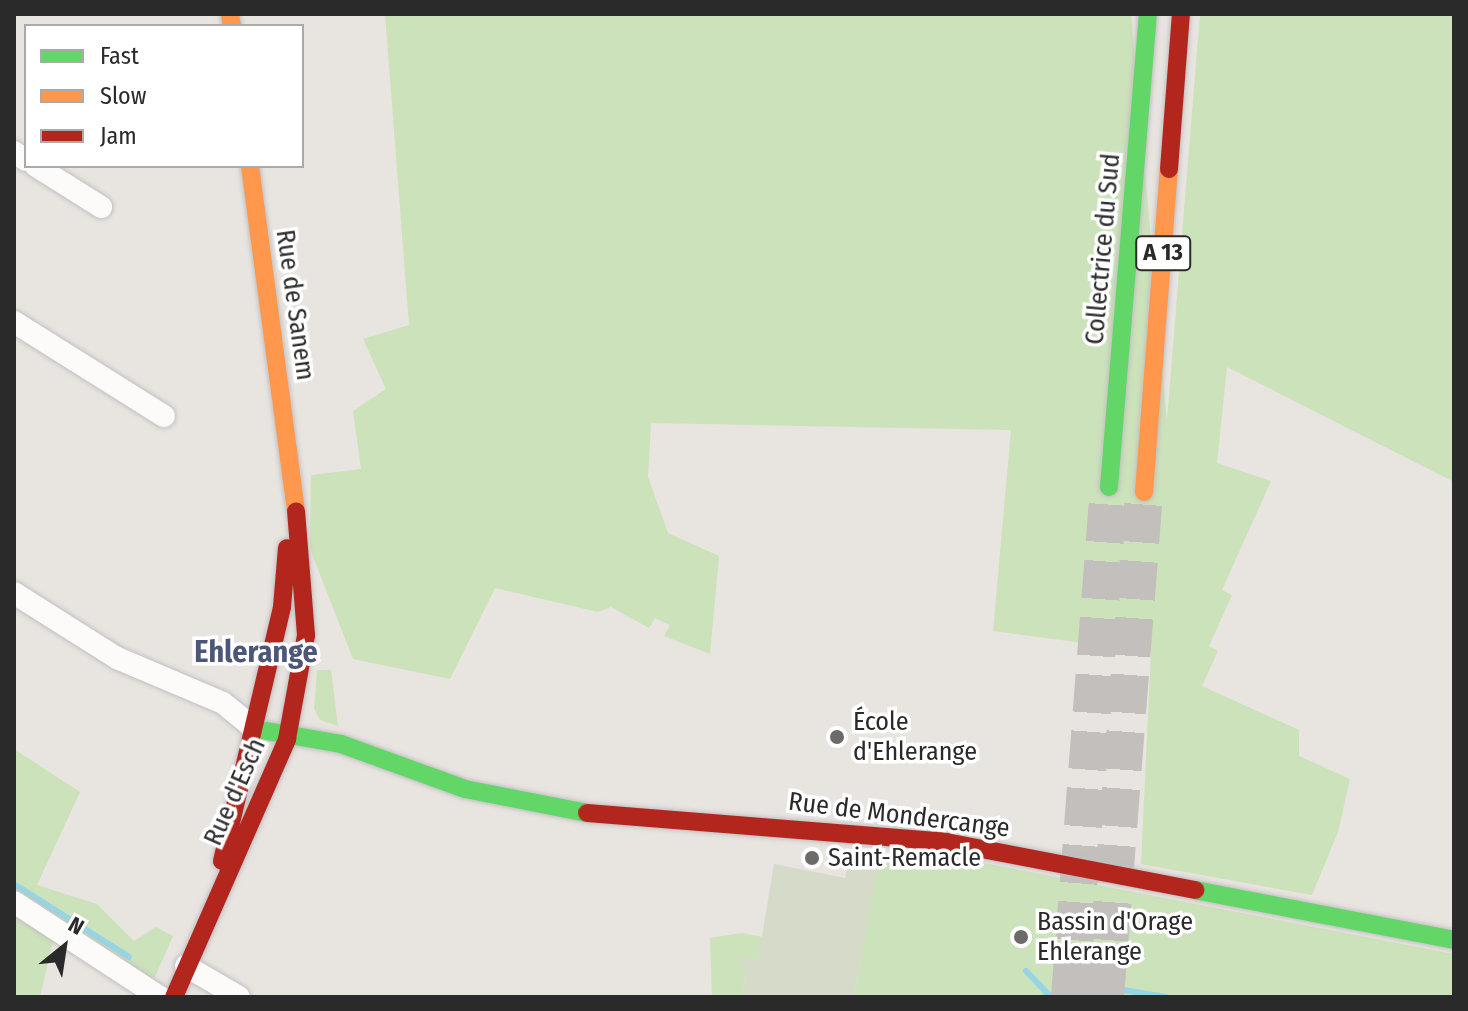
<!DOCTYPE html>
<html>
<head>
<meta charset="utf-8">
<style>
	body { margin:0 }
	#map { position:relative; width:1468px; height:1011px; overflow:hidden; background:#e8e4e0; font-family:"Fira Sans Condensed",sans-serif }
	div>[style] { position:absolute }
	.green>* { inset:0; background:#cce2ba }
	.cemetery>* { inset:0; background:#d5dbc8 }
	.stream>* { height:6px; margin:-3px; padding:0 3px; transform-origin:3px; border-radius:3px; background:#96d5e6 }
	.highway-tunnel>* { height:38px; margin-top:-19px; transform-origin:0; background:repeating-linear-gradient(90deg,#c2bfbc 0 38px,transparent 0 57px) }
	.roads { filter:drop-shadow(0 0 2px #c2c0c1) drop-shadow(0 0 2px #c2c0c1) }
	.street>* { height:22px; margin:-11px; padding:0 11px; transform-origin:11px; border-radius:11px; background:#fcfbfa }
	.fast>* { height:18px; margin:-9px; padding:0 9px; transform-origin:9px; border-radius:9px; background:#63d668 }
	.slow>* { height:18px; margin:-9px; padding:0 9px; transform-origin:9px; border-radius:9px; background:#ff974d }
	.jam>* { height:18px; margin:-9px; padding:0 9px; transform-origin:9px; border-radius:9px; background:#b3261e }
	.dots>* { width:22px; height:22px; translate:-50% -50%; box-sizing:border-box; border:4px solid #fff; border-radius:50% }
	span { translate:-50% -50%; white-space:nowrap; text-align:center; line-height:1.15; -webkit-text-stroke:7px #fff; paint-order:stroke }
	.shield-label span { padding:2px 6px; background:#fff; border:2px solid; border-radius:6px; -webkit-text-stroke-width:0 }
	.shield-label { font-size:24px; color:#2a2a2a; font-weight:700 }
	.street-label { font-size:26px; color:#2a2a2a }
	.poi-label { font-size:26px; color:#2a2a2a }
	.left { translate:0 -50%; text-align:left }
	.quarter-label { font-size:30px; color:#4c5678; font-weight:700 }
	.frame { position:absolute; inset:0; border:16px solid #2a2a2a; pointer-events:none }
	.legend { position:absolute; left:24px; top:24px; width:280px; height:144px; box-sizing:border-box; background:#fff; border:2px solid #aaa; margin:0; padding:10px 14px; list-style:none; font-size:24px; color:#2a2a2a }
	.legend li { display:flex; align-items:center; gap:16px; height:40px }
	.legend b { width:40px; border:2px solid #aaa }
	.north { position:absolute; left:24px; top:907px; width:80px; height:80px; -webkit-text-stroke:6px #fff; paint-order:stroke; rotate:30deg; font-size:22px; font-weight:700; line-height:32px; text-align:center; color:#2a2a2a }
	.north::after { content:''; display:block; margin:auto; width:28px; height:36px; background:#2a2a2a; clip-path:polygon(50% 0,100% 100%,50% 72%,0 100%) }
</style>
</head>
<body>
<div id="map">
	<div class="green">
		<div style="clip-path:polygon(385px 14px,1131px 14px,1167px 420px,1200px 14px,1454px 14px,1454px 482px,1227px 367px,1217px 463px,1271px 481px,1222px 590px,1232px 595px,1209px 646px,1218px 651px,1202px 686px,1299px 730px,1299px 756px,1350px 779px,1338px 832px,1312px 895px,1141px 864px,1151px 652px,993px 631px,1011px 430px,651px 423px,648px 477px,668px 533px,719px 556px,710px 654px,664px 636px,670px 625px,655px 618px,649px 628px,611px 607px,598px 612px,495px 588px,450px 679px,353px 659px,310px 549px,311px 475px,361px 469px,353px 411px,386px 389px,363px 339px,409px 325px)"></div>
		<div style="clip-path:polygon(317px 670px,331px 670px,338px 726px,320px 720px,314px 709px)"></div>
		<div style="clip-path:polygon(14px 749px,80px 792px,37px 885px,97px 904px,134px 941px,156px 927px,173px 936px,155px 977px,133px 979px,56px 929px,40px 997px,14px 997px)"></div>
		<div style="clip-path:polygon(922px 851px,1454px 954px,1454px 997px,854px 997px,879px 853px,911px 859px)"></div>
		<div style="clip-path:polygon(742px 933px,763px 937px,758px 960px,738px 957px,746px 975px,742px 997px,712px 997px,710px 938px)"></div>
	</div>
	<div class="cemetery">
		<div style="clip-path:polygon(849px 858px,878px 862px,854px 997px,742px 997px,746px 975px,737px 956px,758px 960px,774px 864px,845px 878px)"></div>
	</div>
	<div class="stream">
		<div style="left:14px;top:884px;width:136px;rotate:32.4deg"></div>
		<div style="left:1026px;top:971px;width:30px;rotate:46deg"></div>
		<div style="left:1044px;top:997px;width:44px;rotate:-17.2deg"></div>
		<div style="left:1086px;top:984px;width:81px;rotate:9.2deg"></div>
	</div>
	<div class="highway-tunnel">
		<div style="left:1070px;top:997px;width:511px;rotate:-85.63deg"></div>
		<div style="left:1105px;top:997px;width:507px;rotate:-85.58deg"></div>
	</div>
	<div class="roads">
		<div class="street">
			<div style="left:14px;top:152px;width:14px;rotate:34deg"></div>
			<div style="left:36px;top:166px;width:77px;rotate:32.2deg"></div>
			<div style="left:14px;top:322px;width:177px;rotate:32.1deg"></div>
			<div style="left:14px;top:593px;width:122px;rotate:32.3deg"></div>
			<div style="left:117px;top:658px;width:115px;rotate:23deg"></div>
			<div style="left:223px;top:703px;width:41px;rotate:39.1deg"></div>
			<div style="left:14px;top:902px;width:174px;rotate:33.1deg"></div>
			<div style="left:186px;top:966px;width:61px;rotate:30.3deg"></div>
		</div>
		<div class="fast">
			<div style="left:1109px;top:487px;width:475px;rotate:-85.3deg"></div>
			<div style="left:255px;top:729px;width:87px;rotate:9.9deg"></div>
			<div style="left:341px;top:744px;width:132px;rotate:19.9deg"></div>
			<div style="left:465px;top:789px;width:124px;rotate:11.1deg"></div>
			<div style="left:1195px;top:890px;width:264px;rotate:10.9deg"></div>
		</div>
		<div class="slow">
			<div style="left:230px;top:14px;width:12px;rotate:81deg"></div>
			<div style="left:250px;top:166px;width:348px;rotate:82.4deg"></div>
			<div style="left:1144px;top:492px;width:324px;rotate:-85.6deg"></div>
		</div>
		<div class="jam">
			<div style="left:1169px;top:169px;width:155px;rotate:-85.6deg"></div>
			<div style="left:587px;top:813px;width:360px;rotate:4.6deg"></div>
			<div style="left:946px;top:842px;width:254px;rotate:10.9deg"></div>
			<div style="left:222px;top:861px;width:261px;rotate:-76.7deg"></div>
			<div style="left:282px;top:607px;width:59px;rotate:-85.2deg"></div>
			<div style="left:174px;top:997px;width:282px;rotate:-66.3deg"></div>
			<div style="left:287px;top:739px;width:106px;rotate:-79.6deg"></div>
			<div style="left:306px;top:635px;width:124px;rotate:-94.6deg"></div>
		</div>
	</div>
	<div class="dots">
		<div style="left:837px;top:737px;background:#6c6b6a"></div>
		<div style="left:812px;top:858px;background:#6c6b6a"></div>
		<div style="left:1021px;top:937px;background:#6c6b6a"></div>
	</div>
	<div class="shield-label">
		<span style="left:1163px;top:253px">A 13</span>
	</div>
	<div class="street-label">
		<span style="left:1103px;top:249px;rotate:-85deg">Collectrice du Sud</span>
		<span style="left:295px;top:305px;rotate:82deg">Rue de Sanem</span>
		<span style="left:235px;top:792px;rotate:-66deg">Rue d'Esch</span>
		<span style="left:899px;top:815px;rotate:7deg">Rue de Mondercange</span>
	</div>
	<div class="poi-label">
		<span class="left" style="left:853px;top:737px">École<br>d'Ehlerange</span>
		<span class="left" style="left:828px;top:858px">Saint-Remacle</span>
		<span class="left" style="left:1037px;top:937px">Bassin d'Orage<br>Ehlerange</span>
	</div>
	<div class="quarter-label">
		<span style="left:256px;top:652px">Ehlerange</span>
	</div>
	<div class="frame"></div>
	<ul class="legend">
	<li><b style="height:10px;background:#63d668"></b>Fast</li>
	<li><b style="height:10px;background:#ff974d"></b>Slow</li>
	<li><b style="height:10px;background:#b3261e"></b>Jam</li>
	</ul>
	<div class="north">N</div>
</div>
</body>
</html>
